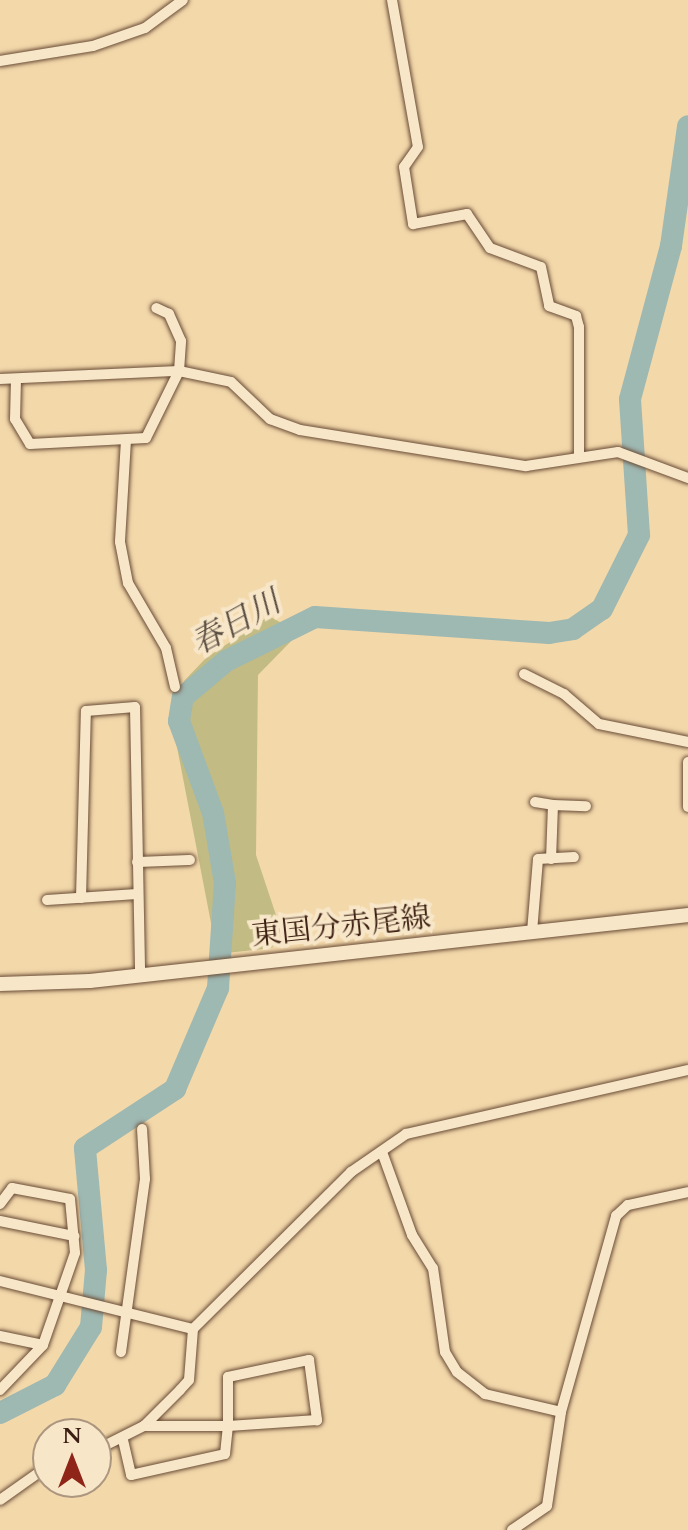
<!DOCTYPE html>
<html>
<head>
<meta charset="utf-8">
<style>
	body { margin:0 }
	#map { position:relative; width:688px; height:1530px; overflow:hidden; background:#f3d8aa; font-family:Cardo,"Noto Serif JP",serif }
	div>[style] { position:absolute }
	.green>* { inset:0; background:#c2bc84 }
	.river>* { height:22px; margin:-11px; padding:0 11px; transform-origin:11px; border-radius:11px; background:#9eb8b2 }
	.roads { filter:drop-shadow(0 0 2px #694c37) drop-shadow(0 0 2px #694c37) }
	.street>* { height:10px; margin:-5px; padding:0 5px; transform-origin:5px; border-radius:5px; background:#f7e6c8 }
	.secondary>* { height:14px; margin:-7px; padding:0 7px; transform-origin:7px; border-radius:7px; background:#f7e6c8 }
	span { translate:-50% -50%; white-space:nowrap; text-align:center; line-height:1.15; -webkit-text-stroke:8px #f7e6c8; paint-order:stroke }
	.street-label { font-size:30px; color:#3b1e11 }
	.water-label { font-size:32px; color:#594c41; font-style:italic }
	.north { position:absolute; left:32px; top:1418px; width:80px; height:80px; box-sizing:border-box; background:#f7e6c8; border:2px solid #ac967f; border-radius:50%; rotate:0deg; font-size:22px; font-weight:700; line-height:32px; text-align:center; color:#3b1e11 }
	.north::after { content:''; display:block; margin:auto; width:28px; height:36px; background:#8f2418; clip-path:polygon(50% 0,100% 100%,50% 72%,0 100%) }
</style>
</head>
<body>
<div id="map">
	<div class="green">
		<div style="clip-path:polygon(269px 616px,299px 633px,258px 675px,256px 855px,281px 930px,272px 948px,217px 954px,171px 716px,184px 681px,206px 658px)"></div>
	</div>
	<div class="river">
		<div style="left:0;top:1413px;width:62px;rotate:-27deg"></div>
		<div style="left:55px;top:1385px;width:68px;rotate:-58.2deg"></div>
		<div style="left:91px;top:1327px;width:57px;rotate:-85deg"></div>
		<div style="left:96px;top:1270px;width:122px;rotate:-95.2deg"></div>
		<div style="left:85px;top:1148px;width:108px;rotate:-33.2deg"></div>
		<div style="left:175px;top:1089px;width:110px;rotate:-66.9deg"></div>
		<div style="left:218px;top:988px;width:105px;rotate:-86.2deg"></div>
		<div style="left:225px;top:883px;width:71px;rotate:-99.7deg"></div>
		<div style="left:213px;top:813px;width:98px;rotate:-110.3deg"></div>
		<div style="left:179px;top:721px;width:24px;rotate:-81deg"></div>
		<div style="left:183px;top:697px;width:56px;rotate:-39.9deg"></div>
		<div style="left:226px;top:661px;width:99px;rotate:-26.3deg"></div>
		<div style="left:315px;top:617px;width:235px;rotate:3.9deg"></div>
		<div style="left:549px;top:633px;width:24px;rotate:-9deg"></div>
		<div style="left:573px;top:629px;width:35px;rotate:-35deg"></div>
		<div style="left:602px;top:609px;width:83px;rotate:-63.4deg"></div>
		<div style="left:639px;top:535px;width:136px;rotate:-93.8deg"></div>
		<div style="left:630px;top:399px;width:158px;rotate:-75deg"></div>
		<div style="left:671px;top:246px;width:121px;rotate:-81.9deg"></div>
	</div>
	<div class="roads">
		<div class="street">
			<div style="left:392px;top:0;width:149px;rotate:80deg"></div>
			<div style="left:418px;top:147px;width:24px;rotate:125deg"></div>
			<div style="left:404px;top:167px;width:58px;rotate:81deg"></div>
			<div style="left:413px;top:224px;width:55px;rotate:-10.5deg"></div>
			<div style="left:467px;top:214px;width:41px;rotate:55.9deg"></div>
			<div style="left:490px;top:248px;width:54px;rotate:20.4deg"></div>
			<div style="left:541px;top:267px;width:40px;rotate:78deg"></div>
			<div style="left:549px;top:306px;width:29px;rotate:20deg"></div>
			<div style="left:576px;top:316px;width:11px;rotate:75deg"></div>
			<div style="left:579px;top:327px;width:127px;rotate:90deg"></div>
			<div style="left:0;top:61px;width:94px;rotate:-9.2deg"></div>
			<div style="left:93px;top:46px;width:55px;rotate:-19.1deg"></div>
			<div style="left:145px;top:28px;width:47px;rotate:-36.4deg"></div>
			<div style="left:0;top:379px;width:179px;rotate:-2.6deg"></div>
			<div style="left:179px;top:371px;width:53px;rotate:11.9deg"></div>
			<div style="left:231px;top:382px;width:54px;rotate:43.5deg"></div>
			<div style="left:270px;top:419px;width:32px;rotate:20deg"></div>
			<div style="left:300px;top:430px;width:229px;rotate:9.1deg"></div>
			<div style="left:526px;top:466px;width:93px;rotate:-8.7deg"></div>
			<div style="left:618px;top:452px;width:75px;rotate:20.4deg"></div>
			<div style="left:16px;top:379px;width:40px;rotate:91.4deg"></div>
			<div style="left:15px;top:419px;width:29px;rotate:59deg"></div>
			<div style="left:30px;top:444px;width:116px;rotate:-3deg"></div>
			<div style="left:146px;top:438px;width:75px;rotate:-63.8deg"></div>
			<div style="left:179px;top:371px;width:30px;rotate:-86deg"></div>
			<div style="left:181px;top:341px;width:30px;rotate:-114deg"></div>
			<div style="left:169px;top:314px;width:14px;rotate:-155deg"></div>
			<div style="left:126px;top:440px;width:102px;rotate:93.4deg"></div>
			<div style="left:120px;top:542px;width:42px;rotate:79deg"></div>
			<div style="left:128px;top:583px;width:75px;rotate:59.7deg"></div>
			<div style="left:166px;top:648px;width:40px;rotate:77deg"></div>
			<div style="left:524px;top:674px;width:45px;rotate:26.6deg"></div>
			<div style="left:564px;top:694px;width:46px;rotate:40.6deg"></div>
			<div style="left:599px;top:724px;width:91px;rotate:11.4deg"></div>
			<div style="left:688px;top:762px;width:45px;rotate:90deg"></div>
			<div style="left:535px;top:802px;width:18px;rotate:9deg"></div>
			<div style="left:553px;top:805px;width:54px;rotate:92.1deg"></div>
			<div style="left:553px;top:805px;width:33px;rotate:2deg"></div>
			<div style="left:137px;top:862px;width:53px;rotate:-2.2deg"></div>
			<div style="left:81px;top:898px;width:187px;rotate:-88.5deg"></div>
			<div style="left:86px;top:711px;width:49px;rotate:-4.7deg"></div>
			<div style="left:135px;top:707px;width:268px;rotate:88.9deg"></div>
			<div style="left:47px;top:900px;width:90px;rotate:-3.8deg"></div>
			<div style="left:532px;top:932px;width:73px;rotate:-85.3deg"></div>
			<div style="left:538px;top:859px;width:36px;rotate:-3deg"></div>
			<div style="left:382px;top:1152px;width:88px;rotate:70.1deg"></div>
			<div style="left:412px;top:1235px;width:39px;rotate:58deg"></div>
			<div style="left:433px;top:1268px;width:85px;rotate:81.9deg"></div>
			<div style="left:445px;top:1352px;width:23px;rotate:59deg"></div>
			<div style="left:457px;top:1372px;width:36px;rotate:38deg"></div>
			<div style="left:485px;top:1394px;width:78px;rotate:13.3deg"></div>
			<div style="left:0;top:1204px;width:20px;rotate:-53deg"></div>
			<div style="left:12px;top:1188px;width:59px;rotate:10.7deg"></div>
			<div style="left:70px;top:1199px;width:54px;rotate:84.7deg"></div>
			<div style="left:75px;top:1253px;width:97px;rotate:109.2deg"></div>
			<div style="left:43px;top:1345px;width:44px;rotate:-168.2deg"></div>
			<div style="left:0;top:1221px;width:76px;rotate:11.5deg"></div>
			<div style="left:0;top:1281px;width:199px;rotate:14deg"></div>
			<div style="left:121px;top:1352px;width:175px;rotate:-82.1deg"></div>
			<div style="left:145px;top:1179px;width:50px;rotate:-93.4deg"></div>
			<div style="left:0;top:1390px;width:62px;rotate:-46.3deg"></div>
			<div style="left:123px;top:1440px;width:36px;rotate:77deg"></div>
			<div style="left:131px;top:1475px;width:96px;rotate:-12.6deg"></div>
			<div style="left:225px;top:1454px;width:28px;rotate:-84deg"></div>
			<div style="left:228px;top:1426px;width:49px;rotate:-90deg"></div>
			<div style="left:228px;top:1377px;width:83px;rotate:-11.9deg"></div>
			<div style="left:309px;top:1360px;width:61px;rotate:82.4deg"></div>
			<div style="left:317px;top:1420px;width:89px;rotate:176.1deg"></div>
			<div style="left:228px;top:1426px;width:84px;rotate:180deg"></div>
			<div style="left:96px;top:1450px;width:54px;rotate:-26.6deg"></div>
			<div style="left:144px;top:1426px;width:51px;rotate:-45deg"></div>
			<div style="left:180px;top:1390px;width:13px;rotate:-48deg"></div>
			<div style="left:189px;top:1380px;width:51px;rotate:-85.5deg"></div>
			<div style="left:193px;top:1329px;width:223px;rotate:-44.8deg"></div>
			<div style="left:351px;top:1172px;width:67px;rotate:-34.6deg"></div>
			<div style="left:406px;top:1134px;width:289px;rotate:-12.8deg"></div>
			<div style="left:0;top:1500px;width:59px;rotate:-35.3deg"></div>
			<div style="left:512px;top:1530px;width:42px;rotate:-34.4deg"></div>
			<div style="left:547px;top:1506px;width:95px;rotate:-81.5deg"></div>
			<div style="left:561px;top:1412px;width:204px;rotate:-74.3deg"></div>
			<div style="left:616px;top:1216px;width:16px;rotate:-43deg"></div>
			<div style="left:628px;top:1205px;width:61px;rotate:-12.2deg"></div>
		</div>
		<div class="secondary">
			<div style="left:0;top:984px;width:90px;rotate:-1.9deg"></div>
			<div style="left:90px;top:981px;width:602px;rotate:-6.3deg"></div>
		</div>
	</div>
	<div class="street-label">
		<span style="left:341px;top:927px;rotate:-6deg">東国分赤尾線</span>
	</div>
	<div class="water-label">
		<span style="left:236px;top:623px;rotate:-29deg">春日川</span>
	</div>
	<div class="north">N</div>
</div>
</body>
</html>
